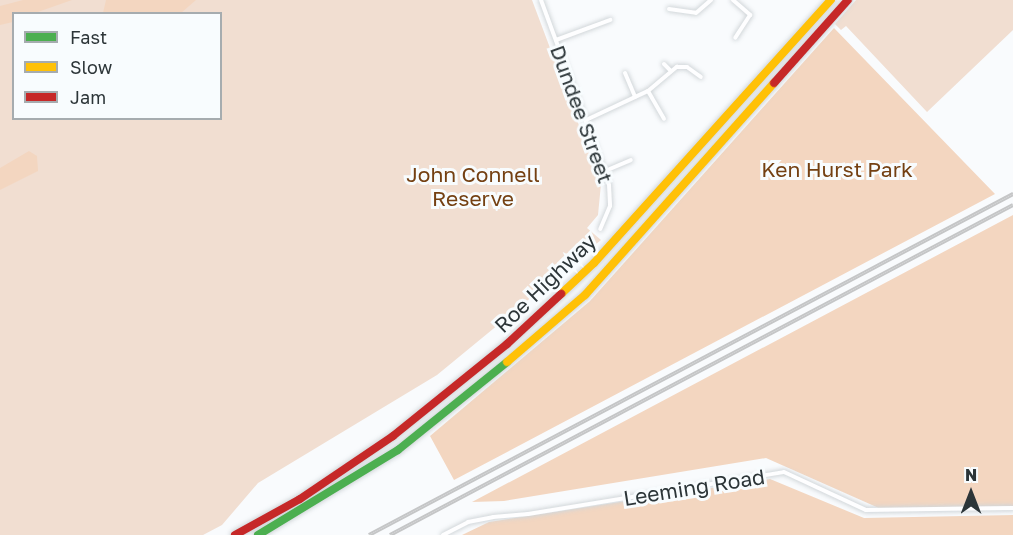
<!DOCTYPE html>
<html>
<head>
<meta charset="utf-8">
<style>
	body { margin:0 }
	#map { position:relative; width:1013px; height:535px; overflow:hidden; background:#f9fbfd; font-family:"Golos Text",sans-serif }
	div>[style] { position:absolute }
	.green>* { inset:0; background:#f1ded1 }
	.forest>* { inset:0; background:#f3d6c0 }
	.roads { filter:drop-shadow(0 0 2px #d2d7da) drop-shadow(0 0 2px #d2d7da) }
	.street>* { height:4px; margin:-2px; padding:0 2px; transform-origin:2px; border-radius:2px; background:#fefeff }
	.fast>* { height:8px; margin:-4px; padding:0 4px; transform-origin:4px; border-radius:4px; background:#4caf50 }
	.slow>* { height:8px; margin:-4px; padding:0 4px; transform-origin:4px; border-radius:4px; background:#ffc107 }
	.jam>* { height:8px; margin:-4px; padding:0 4px; transform-origin:4px; border-radius:4px; background:#c62828 }
	.rail>* { height:4px; margin-top:-2px; transform-origin:0; background:repeating-linear-gradient(90deg,#f8fcfe 0 4.5px,#c5c6c7 0 9px); box-sizing:border-box; border-block:2px solid #c5c6c7 }
	span { translate:-50% -50%; white-space:nowrap; text-align:center; line-height:1.15; -webkit-text-stroke:6px #f8fcfe; paint-order:stroke }
	.street-label { font-size:21px; color:#2c3538 }
	.park-label { font-size:21px; color:#744012 }
	.legend { position:absolute; left:12px; top:12px; width:210px; height:108px; box-sizing:border-box; background:#f8fcfe; border:2px solid #a6acaf; margin:0; padding:8px 10px; list-style:none; font-size:18px; color:#2c3538 }
	.legend li { display:flex; align-items:center; gap:12px; height:30px }
	.legend b { width:30px; border:2px solid #a6acaf }
	.north { position:absolute; left:941px; top:463px; width:60px; height:60px; -webkit-text-stroke:4px #f8fcfe; paint-order:stroke; rotate:0deg; font-size:16px; font-weight:700; line-height:24px; text-align:center; color:#2c3538 }
	.north::after { content:''; display:block; margin:auto; width:21px; height:27px; background:#2c3538; clip-path:polygon(50% 0,100% 100%,50% 72%,0 100%) }
</style>
</head>
<body>
<div id="map">
	<div class="green">
		<div style="clip-path:polygon(evenodd,0 0,532px 0,601px 184px,598px 215px,587px 228px,601px 240px,437px 375px,258px 483px,222px 525px,203px 535px,0 535px,0 0,14px 14px,220px 14px,220px 118px,14px 118px,14px 14px)"></div>
		<div style="clip-path:polygon(856px 0,1013px 0,1013px 30px,927px 112px,846px 26px,841px 30px,835px 24px)"></div>
	</div>
	<div class="forest">
		<div style="clip-path:polygon(23px 0,72px 0,35px 13px,14px 14px,13px 22px,0 25px,0 6px)"></div>
		<div style="clip-path:polygon(106px 0,196px 0,181px 13px,103px 13px)"></div>
		<div style="clip-path:polygon(834px 28px,995px 194px,454px 480px,430px 436px,590px 301px)"></div>
		<div style="clip-path:polygon(29px 151px,37px 156px,38px 171px,0 190px,0 168px)"></div>
		<div style="clip-path:polygon(1013px 215px,1013px 507px,881px 509px,766px 458px,504px 501px,472px 502px)"></div>
		<div style="clip-path:polygon(770px 479px,864px 518px,1013px 515px,1013px 535px,462px 535px,489px 522px)"></div>
	</div>
	<div class="roads">
		<div class="street">
			<div style="left:541px;top:0;width:197px;rotate:69.8deg"></div>
			<div style="left:609px;top:185px;width:21px;rotate:87deg"></div>
			<div style="left:610px;top:206px;width:25px;rotate:113deg"></div>
			<div style="left:733px;top:0;width:23px;rotate:41deg"></div>
			<div style="left:750px;top:15px;width:27px;rotate:123deg"></div>
			<div style="left:669px;top:9px;width:27px;rotate:8deg"></div>
			<div style="left:696px;top:13px;width:20px;rotate:-41deg"></div>
			<div style="left:556px;top:40px;width:58px;rotate:-20.3deg"></div>
			<div style="left:664px;top:64px;width:10px;rotate:45deg"></div>
			<div style="left:625px;top:73px;width:26px;rotate:67deg"></div>
			<div style="left:648px;top:91px;width:32px;rotate:60deg"></div>
			<div style="left:586px;top:120px;width:68px;rotate:-25.1deg"></div>
			<div style="left:648px;top:91px;width:38px;rotate:-40deg"></div>
			<div style="left:677px;top:67px;width:10px"></div>
			<div style="left:687px;top:67px;width:17px;rotate:36deg"></div>
			<div style="left:605px;top:171px;width:28px;rotate:-23deg"></div>
			<div style="left:443px;top:535px;width:28px;rotate:-27deg"></div>
			<div style="left:468px;top:522px;width:25px;rotate:-11deg"></div>
			<div style="left:493px;top:517px;width:35px;rotate:-5deg"></div>
			<div style="left:528px;top:514px;width:259px;rotate:-9.3deg"></div>
			<div style="left:784px;top:472px;width:90px;rotate:24.9deg"></div>
			<div style="left:866px;top:510px;width:147px;rotate:-0.8deg"></div>
		</div>
		<div class="fast">
			<div style="left:258px;top:535px;width:164px;rotate:-31.3deg"></div>
			<div style="left:398px;top:450px;width:140px;rotate:-38.9deg"></div>
		</div>
		<div class="slow">
			<div style="left:561px;top:294px;width:45px;rotate:-43.2deg"></div>
			<div style="left:594px;top:263px;width:354px;rotate:-48deg"></div>
			<div style="left:507px;top:362px;width:103px;rotate:-40.7deg"></div>
			<div style="left:585px;top:295px;width:284px;rotate:-48.3deg"></div>
		</div>
		<div class="jam">
			<div style="left:774px;top:83px;width:111px;rotate:-48.3deg"></div>
			<div style="left:235px;top:535px;width:74px;rotate:-29deg"></div>
			<div style="left:300px;top:499px;width:112px;rotate:-34.1deg"></div>
			<div style="left:393px;top:436px;width:146px;rotate:-38.9deg"></div>
			<div style="left:507px;top:344px;width:74px;rotate:-42.8deg"></div>
		</div>
	</div>
	<div class="rail">
		<div style="left:369px;top:535px;width:729px;rotate:-27.9deg"></div>
		<div style="left:390px;top:535px;width:705px;rotate:-27.91deg"></div>
	</div>
	<div class="street-label">
		<span style="left:582px;top:114px;rotate:70deg">Dundee Street</span>
		<span style="left:545px;top:283px;rotate:-44deg">Roe Highway</span>
		<span style="left:694px;top:487px;rotate:-9deg">Leeming Road</span>
	</div>
	<div class="park-label">
		<span style="left:837px;top:169px">Ken Hurst Park</span>
		<span style="left:473px;top:186px">John Connell<br>Reserve</span>
	</div>
	<ul class="legend">
	<li><b style="height:8px;background:#4caf50"></b>Fast</li>
	<li><b style="height:8px;background:#ffc107"></b>Slow</li>
	<li><b style="height:8px;background:#c62828"></b>Jam</li>
	</ul>
	<div class="north">N</div>
</div>
</body>
</html>
